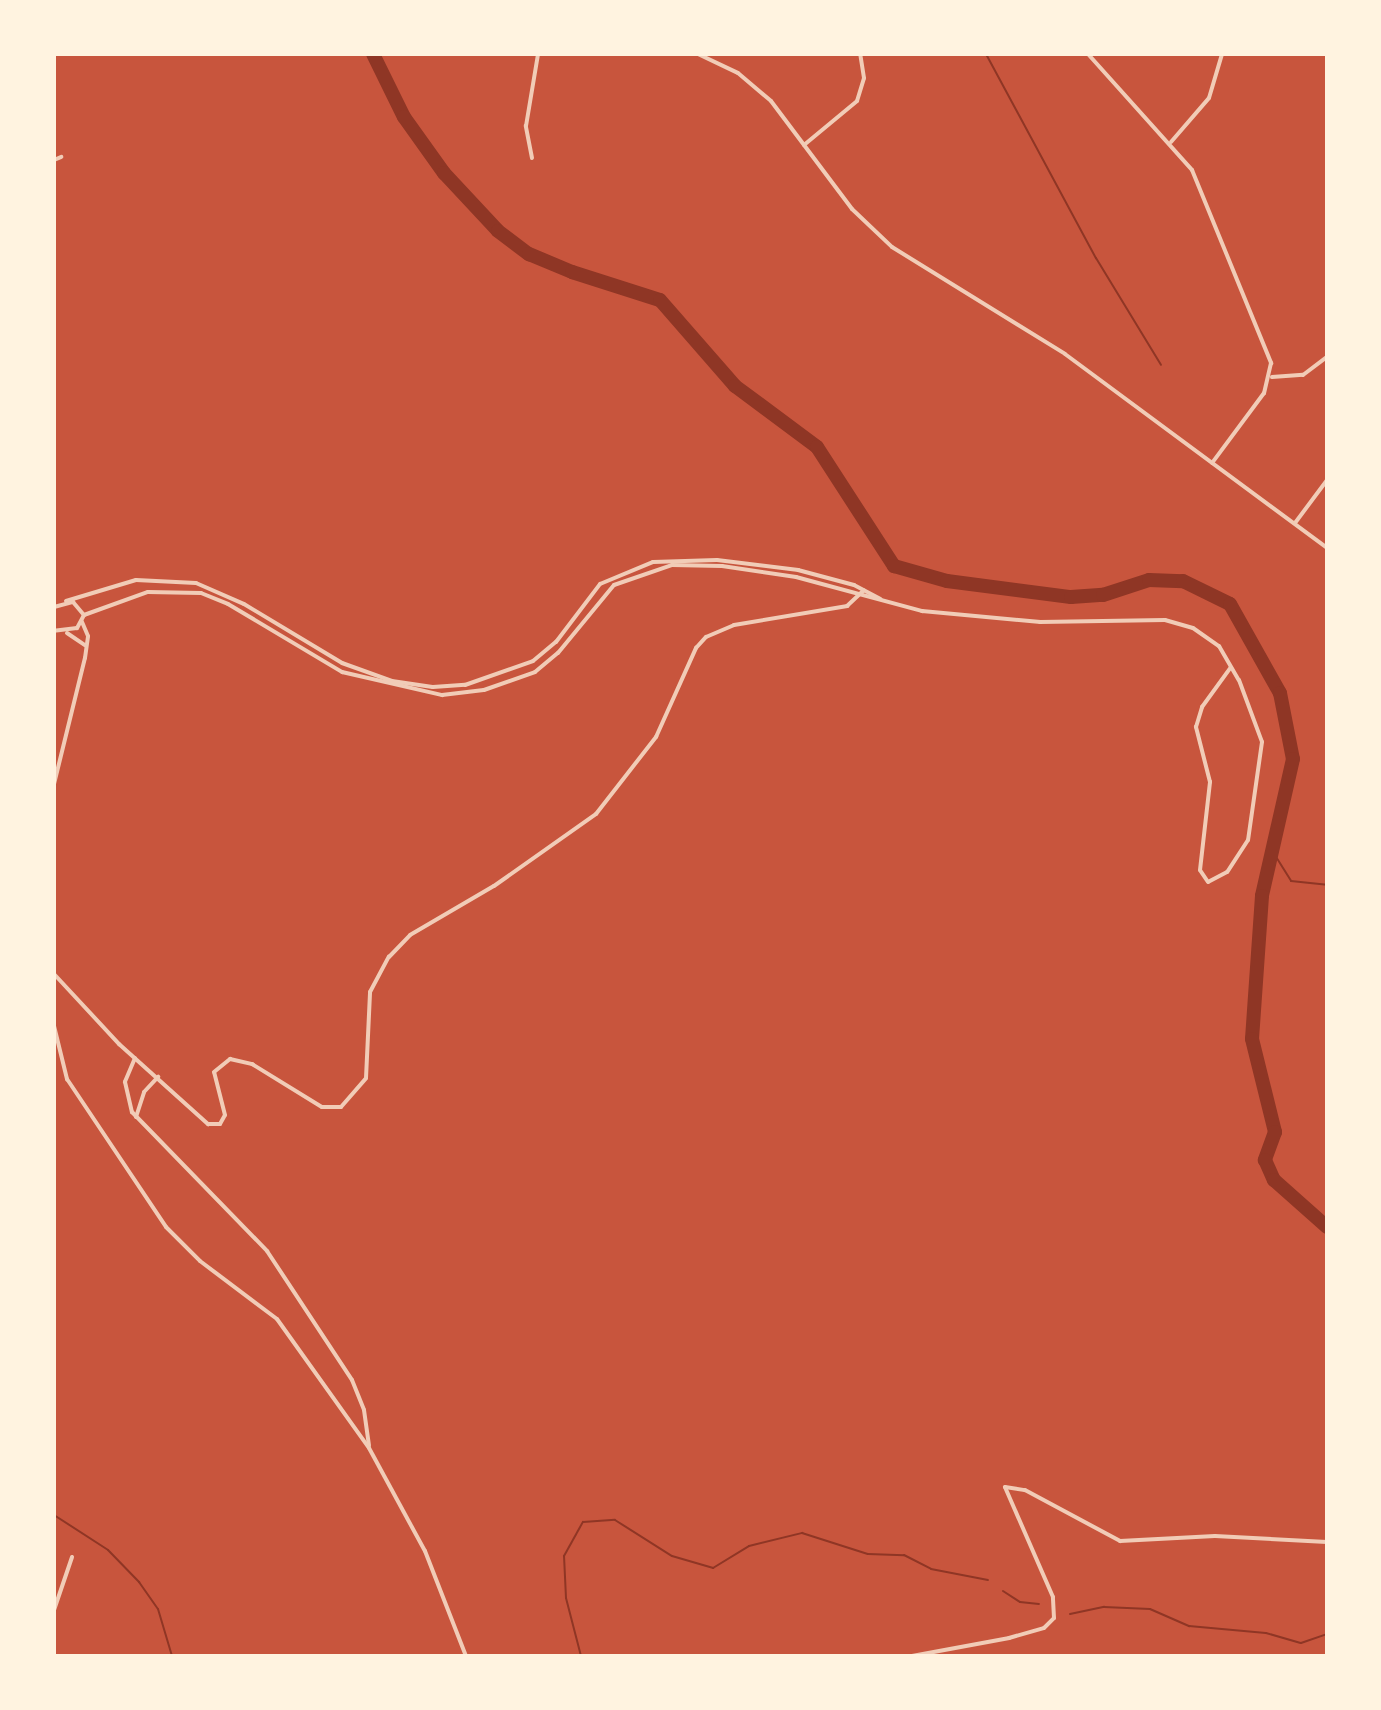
<!DOCTYPE html>
<html>
<head>
<meta charset="utf-8">
<style>
	body { margin:0 }
	#map { position:relative; width:1381px; height:1710px; overflow:hidden; background:#c8553d; font-family:"Times New Roman",serif }
	div>[style] { position:absolute }
	.stream>* { height:2px; margin:-1px; padding:0 1px; transform-origin:1px; border-radius:1px; background:#8f3625 }
	.river>* { height:14px; margin:-7px; padding:0 7px; transform-origin:7px; border-radius:7px; background:#8f3625 }
	.minor>* { height:4px; margin:-2px; padding:0 2px; transform-origin:2px; border-radius:2px; background:#f1ccb7 }
	span { translate:-50% -50%; white-space:nowrap; text-align:center; line-height:1.15; -webkit-text-stroke:7px #fff3e0; paint-order:stroke }
	.frame { position:absolute; inset:0; border:56px solid #fff3e0; pointer-events:none }
</style>
</head>
<body>
<div id="map">
	<div class="stream">
		<div style="left:986px;top:54px;width:232px;rotate:61.7deg"></div>
		<div style="left:1096px;top:258px;width:125px;rotate:58.7deg"></div>
		<div style="left:1273px;top:852px;width:34px;rotate:58deg"></div>
		<div style="left:1291px;top:881px;width:36px;rotate:6deg"></div>
		<div style="left:54px;top:1515px;width:64px;rotate:32.9deg"></div>
		<div style="left:108px;top:1550px;width:45px;rotate:45.9deg"></div>
		<div style="left:139px;top:1582px;width:33px;rotate:55deg"></div>
		<div style="left:158px;top:1609px;width:49px;rotate:73.4deg"></div>
		<div style="left:1003px;top:1591px;width:20px;rotate:33deg"></div>
		<div style="left:1020px;top:1602px;width:19px;rotate:6deg"></div>
		<div style="left:1070px;top:1614px;width:35px;rotate:-12deg"></div>
		<div style="left:1104px;top:1607px;width:46px;rotate:2.5deg"></div>
		<div style="left:1150px;top:1609px;width:43px;rotate:23.6deg"></div>
		<div style="left:1189px;top:1626px;width:77px;rotate:5.2deg"></div>
		<div style="left:1266px;top:1633px;width:36px;rotate:16deg"></div>
		<div style="left:1301px;top:1643px;width:28px;rotate:-19deg"></div>
		<div style="left:581px;top:1656px;width:60px;rotate:-104.5deg"></div>
		<div style="left:566px;top:1598px;width:42px;rotate:-92.7deg"></div>
		<div style="left:564px;top:1556px;width:39px;rotate:-61deg"></div>
		<div style="left:583px;top:1522px;width:32px;rotate:-4deg"></div>
		<div style="left:615px;top:1520px;width:67px;rotate:32.3deg"></div>
		<div style="left:672px;top:1556px;width:43px;rotate:16.3deg"></div>
		<div style="left:713px;top:1568px;width:42px;rotate:-31.4deg"></div>
		<div style="left:749px;top:1546px;width:55px;rotate:-13.8deg"></div>
		<div style="left:802px;top:1533px;width:69px;rotate:17.7deg"></div>
		<div style="left:868px;top:1554px;width:36px;rotate:2deg"></div>
		<div style="left:904px;top:1555px;width:30px;rotate:27deg"></div>
		<div style="left:931px;top:1569px;width:58px;rotate:10.9deg"></div>
	</div>
	<div class="river">
		<div style="left:373px;top:54px;width:70px;rotate:63.8deg"></div>
		<div style="left:404px;top:117px;width:69px;rotate:54.5deg"></div>
		<div style="left:444px;top:173px;width:79px;rotate:47deg"></div>
		<div style="left:498px;top:231px;width:39px;rotate:37deg"></div>
		<div style="left:529px;top:254px;width:47px;rotate:22.7deg"></div>
		<div style="left:572px;top:272px;width:92px;rotate:17.7deg"></div>
		<div style="left:660px;top:300px;width:114px;rotate:48.9deg"></div>
		<div style="left:735px;top:386px;width:102px;rotate:36.6deg"></div>
		<div style="left:817px;top:447px;width:142px;rotate:57.1deg"></div>
		<div style="left:894px;top:566px;width:55px;rotate:15.8deg"></div>
		<div style="left:947px;top:581px;width:125px;rotate:7.4deg"></div>
		<div style="left:1071px;top:597px;width:32px;rotate:-4deg"></div>
		<div style="left:1103px;top:595px;width:48px;rotate:-18.1deg"></div>
		<div style="left:1149px;top:580px;width:34px;rotate:2deg"></div>
		<div style="left:1183px;top:581px;width:52px;rotate:26.1deg"></div>
		<div style="left:1230px;top:604px;width:102px;rotate:60.7deg"></div>
		<div style="left:1280px;top:693px;width:67px;rotate:78.9deg"></div>
		<div style="left:1293px;top:759px;width:140px;rotate:102.8deg"></div>
		<div style="left:1262px;top:896px;width:143px;rotate:94deg"></div>
		<div style="left:1252px;top:1039px;width:96px;rotate:76.1deg"></div>
		<div style="left:1275px;top:1132px;width:30px;rotate:110deg"></div>
		<div style="left:1265px;top:1160px;width:22px;rotate:66deg"></div>
		<div style="left:1274px;top:1180px;width:71px;rotate:41.6deg"></div>
	</div>
	<div class="minor">
		<div style="left:698px;top:54px;width:44px;rotate:25.4deg"></div>
		<div style="left:738px;top:73px;width:43px;rotate:40.3deg"></div>
		<div style="left:771px;top:101px;width:135px;rotate:53.1deg"></div>
		<div style="left:852px;top:209px;width:55px;rotate:43.5deg"></div>
		<div style="left:892px;top:247px;width:203px;rotate:31.7deg"></div>
		<div style="left:1065px;top:354px;width:326px;rotate:36.5deg"></div>
		<div style="left:1088px;top:54px;width:156px;rotate:48.1deg"></div>
		<div style="left:1192px;top:170px;width:209px;rotate:67.7deg"></div>
		<div style="left:1271px;top:363px;width:31px;rotate:103deg"></div>
		<div style="left:1264px;top:393px;width:87px;rotate:126.6deg"></div>
		<div style="left:1171px;top:142px;width:58px;rotate:-49.2deg"></div>
		<div style="left:1209px;top:98px;width:46px;rotate:-73.5deg"></div>
		<div style="left:804px;top:145px;width:69px;rotate:-39.7deg"></div>
		<div style="left:857px;top:101px;width:24px;rotate:-73deg"></div>
		<div style="left:864px;top:78px;width:24px;rotate:-99deg"></div>
		<div style="left:532px;top:158px;width:33px;rotate:-101deg"></div>
		<div style="left:526px;top:126px;width:73px;rotate:-80.5deg"></div>
		<div style="left:54px;top:160px;width:8px;rotate:-23deg"></div>
		<div style="left:1272px;top:377px;width:31px;rotate:-4deg"></div>
		<div style="left:1303px;top:375px;width:30px;rotate:-37deg"></div>
		<div style="left:1295px;top:523px;width:54px;rotate:-53.3deg"></div>
		<div style="left:66px;top:601px;width:73px;rotate:-16.7deg"></div>
		<div style="left:136px;top:580px;width:60px;rotate:2.9deg"></div>
		<div style="left:196px;top:583px;width:52px;rotate:23.6deg"></div>
		<div style="left:244px;top:604px;width:114px;rotate:31deg"></div>
		<div style="left:342px;top:663px;width:53px;rotate:19.8deg"></div>
		<div style="left:392px;top:681px;width:41px;rotate:8.3deg"></div>
		<div style="left:433px;top:687px;width:32px;rotate:-4deg"></div>
		<div style="left:465px;top:685px;width:72px;rotate:-19.4deg"></div>
		<div style="left:533px;top:661px;width:30px;rotate:-40deg"></div>
		<div style="left:556px;top:642px;width:73px;rotate:-52.8deg"></div>
		<div style="left:600px;top:584px;width:57px;rotate:-22.5deg"></div>
		<div style="left:653px;top:562px;width:64px;rotate:-1.8deg"></div>
		<div style="left:717px;top:560px;width:82px;rotate:7deg"></div>
		<div style="left:798px;top:570px;width:58px;rotate:15deg"></div>
		<div style="left:854px;top:585px;width:30px;rotate:28deg"></div>
		<div style="left:54px;top:607px;width:20px;rotate:-15deg"></div>
		<div style="left:73px;top:602px;width:17px;rotate:50deg"></div>
		<div style="left:84px;top:615px;width:15px;rotate:118deg"></div>
		<div style="left:77px;top:628px;width:23px;rotate:173deg"></div>
		<div style="left:84px;top:615px;width:68px;rotate:-19.8deg"></div>
		<div style="left:148px;top:592px;width:53px;rotate:1.1deg"></div>
		<div style="left:201px;top:593px;width:29px;rotate:22deg"></div>
		<div style="left:228px;top:604px;width:133px;rotate:30.8deg"></div>
		<div style="left:342px;top:672px;width:103px;rotate:13deg"></div>
		<div style="left:442px;top:695px;width:42px;rotate:-6.8deg"></div>
		<div style="left:484px;top:690px;width:54px;rotate:-19.4deg"></div>
		<div style="left:535px;top:672px;width:30px;rotate:-40deg"></div>
		<div style="left:558px;top:653px;width:88px;rotate:-50.5deg"></div>
		<div style="left:614px;top:585px;width:61px;rotate:-19deg"></div>
		<div style="left:672px;top:565px;width:50px;rotate:1.1deg"></div>
		<div style="left:722px;top:566px;width:75px;rotate:8.5deg"></div>
		<div style="left:796px;top:577px;width:131px;rotate:15.1deg"></div>
		<div style="left:922px;top:611px;width:119px;rotate:5.3deg"></div>
		<div style="left:1040px;top:622px;width:125px;rotate:-0.9deg"></div>
		<div style="left:1165px;top:620px;width:29px;rotate:16deg"></div>
		<div style="left:1193px;top:628px;width:32px;rotate:35deg"></div>
		<div style="left:1219px;top:646px;width:39px;rotate:60deg"></div>
		<div style="left:1239px;top:680px;width:66px;rotate:69.6deg"></div>
		<div style="left:1262px;top:742px;width:99px;rotate:98.1deg"></div>
		<div style="left:1248px;top:840px;width:38px;rotate:123deg"></div>
		<div style="left:1227px;top:872px;width:21px;rotate:152deg"></div>
		<div style="left:1208px;top:882px;width:14px;rotate:-124deg"></div>
		<div style="left:1200px;top:870px;width:89px;rotate:-83.5deg"></div>
		<div style="left:1210px;top:782px;width:57px;rotate:-104.3deg"></div>
		<div style="left:1196px;top:727px;width:21px;rotate:-73deg"></div>
		<div style="left:1202px;top:707px;width:49px;rotate:-54.1deg"></div>
		<div style="left:67px;top:633px;width:22px;rotate:34deg"></div>
		<div style="left:54px;top:784px;width:130px;rotate:-76.2deg"></div>
		<div style="left:85px;top:658px;width:22px;rotate:-82deg"></div>
		<div style="left:88px;top:636px;width:15px;rotate:-113deg"></div>
		<div style="left:54px;top:974px;width:96px;rotate:47.1deg"></div>
		<div style="left:119px;top:1044px;width:120px;rotate:42deg"></div>
		<div style="left:208px;top:1124px;width:12px"></div>
		<div style="left:220px;top:1124px;width:10px;rotate:-61deg"></div>
		<div style="left:225px;top:1115px;width:44px;rotate:-104.3deg"></div>
		<div style="left:214px;top:1072px;width:21px;rotate:-39deg"></div>
		<div style="left:230px;top:1059px;width:23px;rotate:13deg"></div>
		<div style="left:252px;top:1064px;width:82px;rotate:31.6deg"></div>
		<div style="left:322px;top:1107px;width:19px"></div>
		<div style="left:341px;top:1107px;width:38px;rotate:-49deg"></div>
		<div style="left:366px;top:1078px;width:86px;rotate:-87.3deg"></div>
		<div style="left:370px;top:992px;width:40px;rotate:-62deg"></div>
		<div style="left:389px;top:957px;width:30px;rotate:-46deg"></div>
		<div style="left:410px;top:935px;width:97px;rotate:-30.3deg"></div>
		<div style="left:494px;top:886px;width:125px;rotate:-35.2deg"></div>
		<div style="left:596px;top:814px;width:98px;rotate:-52.1deg"></div>
		<div style="left:656px;top:737px;width:98px;rotate:-65.8deg"></div>
		<div style="left:696px;top:648px;width:15px;rotate:-48deg"></div>
		<div style="left:706px;top:637px;width:30px;rotate:-23deg"></div>
		<div style="left:734px;top:625px;width:115px;rotate:-9.5deg"></div>
		<div style="left:847px;top:606px;width:23px;rotate:-43deg"></div>
		<div style="left:54px;top:1026px;width:55px;rotate:76.2deg"></div>
		<div style="left:67px;top:1079px;width:178px;rotate:56.2deg"></div>
		<div style="left:166px;top:1227px;width:48px;rotate:45deg"></div>
		<div style="left:200px;top:1261px;width:96px;rotate:37deg"></div>
		<div style="left:277px;top:1319px;width:158px;rotate:54.5deg"></div>
		<div style="left:369px;top:1448px;width:117px;rotate:61.5deg"></div>
		<div style="left:425px;top:1551px;width:113px;rotate:68.7deg"></div>
		<div style="left:135px;top:1058px;width:26px;rotate:113deg"></div>
		<div style="left:125px;top:1082px;width:31px;rotate:77deg"></div>
		<div style="left:132px;top:1112px;width:194px;rotate:45.8deg"></div>
		<div style="left:267px;top:1251px;width:154px;rotate:56.6deg"></div>
		<div style="left:352px;top:1380px;width:32px;rotate:68deg"></div>
		<div style="left:364px;top:1410px;width:36px;rotate:82deg"></div>
		<div style="left:136px;top:1117px;width:26px;rotate:-72deg"></div>
		<div style="left:144px;top:1092px;width:21px;rotate:-47deg"></div>
		<div style="left:54px;top:1610px;width:56px;rotate:-71.2deg"></div>
		<div style="left:912px;top:1656px;width:99px;rotate:-10.5deg"></div>
		<div style="left:1009px;top:1638px;width:36px;rotate:-16deg"></div>
		<div style="left:1044px;top:1628px;width:14px;rotate:-45deg"></div>
		<div style="left:1054px;top:1618px;width:21px;rotate:-93deg"></div>
		<div style="left:1053px;top:1597px;width:120px;rotate:-113.6deg"></div>
		<div style="left:1005px;top:1487px;width:20px;rotate:9deg"></div>
		<div style="left:1025px;top:1490px;width:108px;rotate:28.2deg"></div>
		<div style="left:1120px;top:1541px;width:95px;rotate:-3deg"></div>
		<div style="left:1215px;top:1536px;width:112px;rotate:3.1deg"></div>
	</div>
	<div class="frame"></div>
</div>
</body>
</html>
